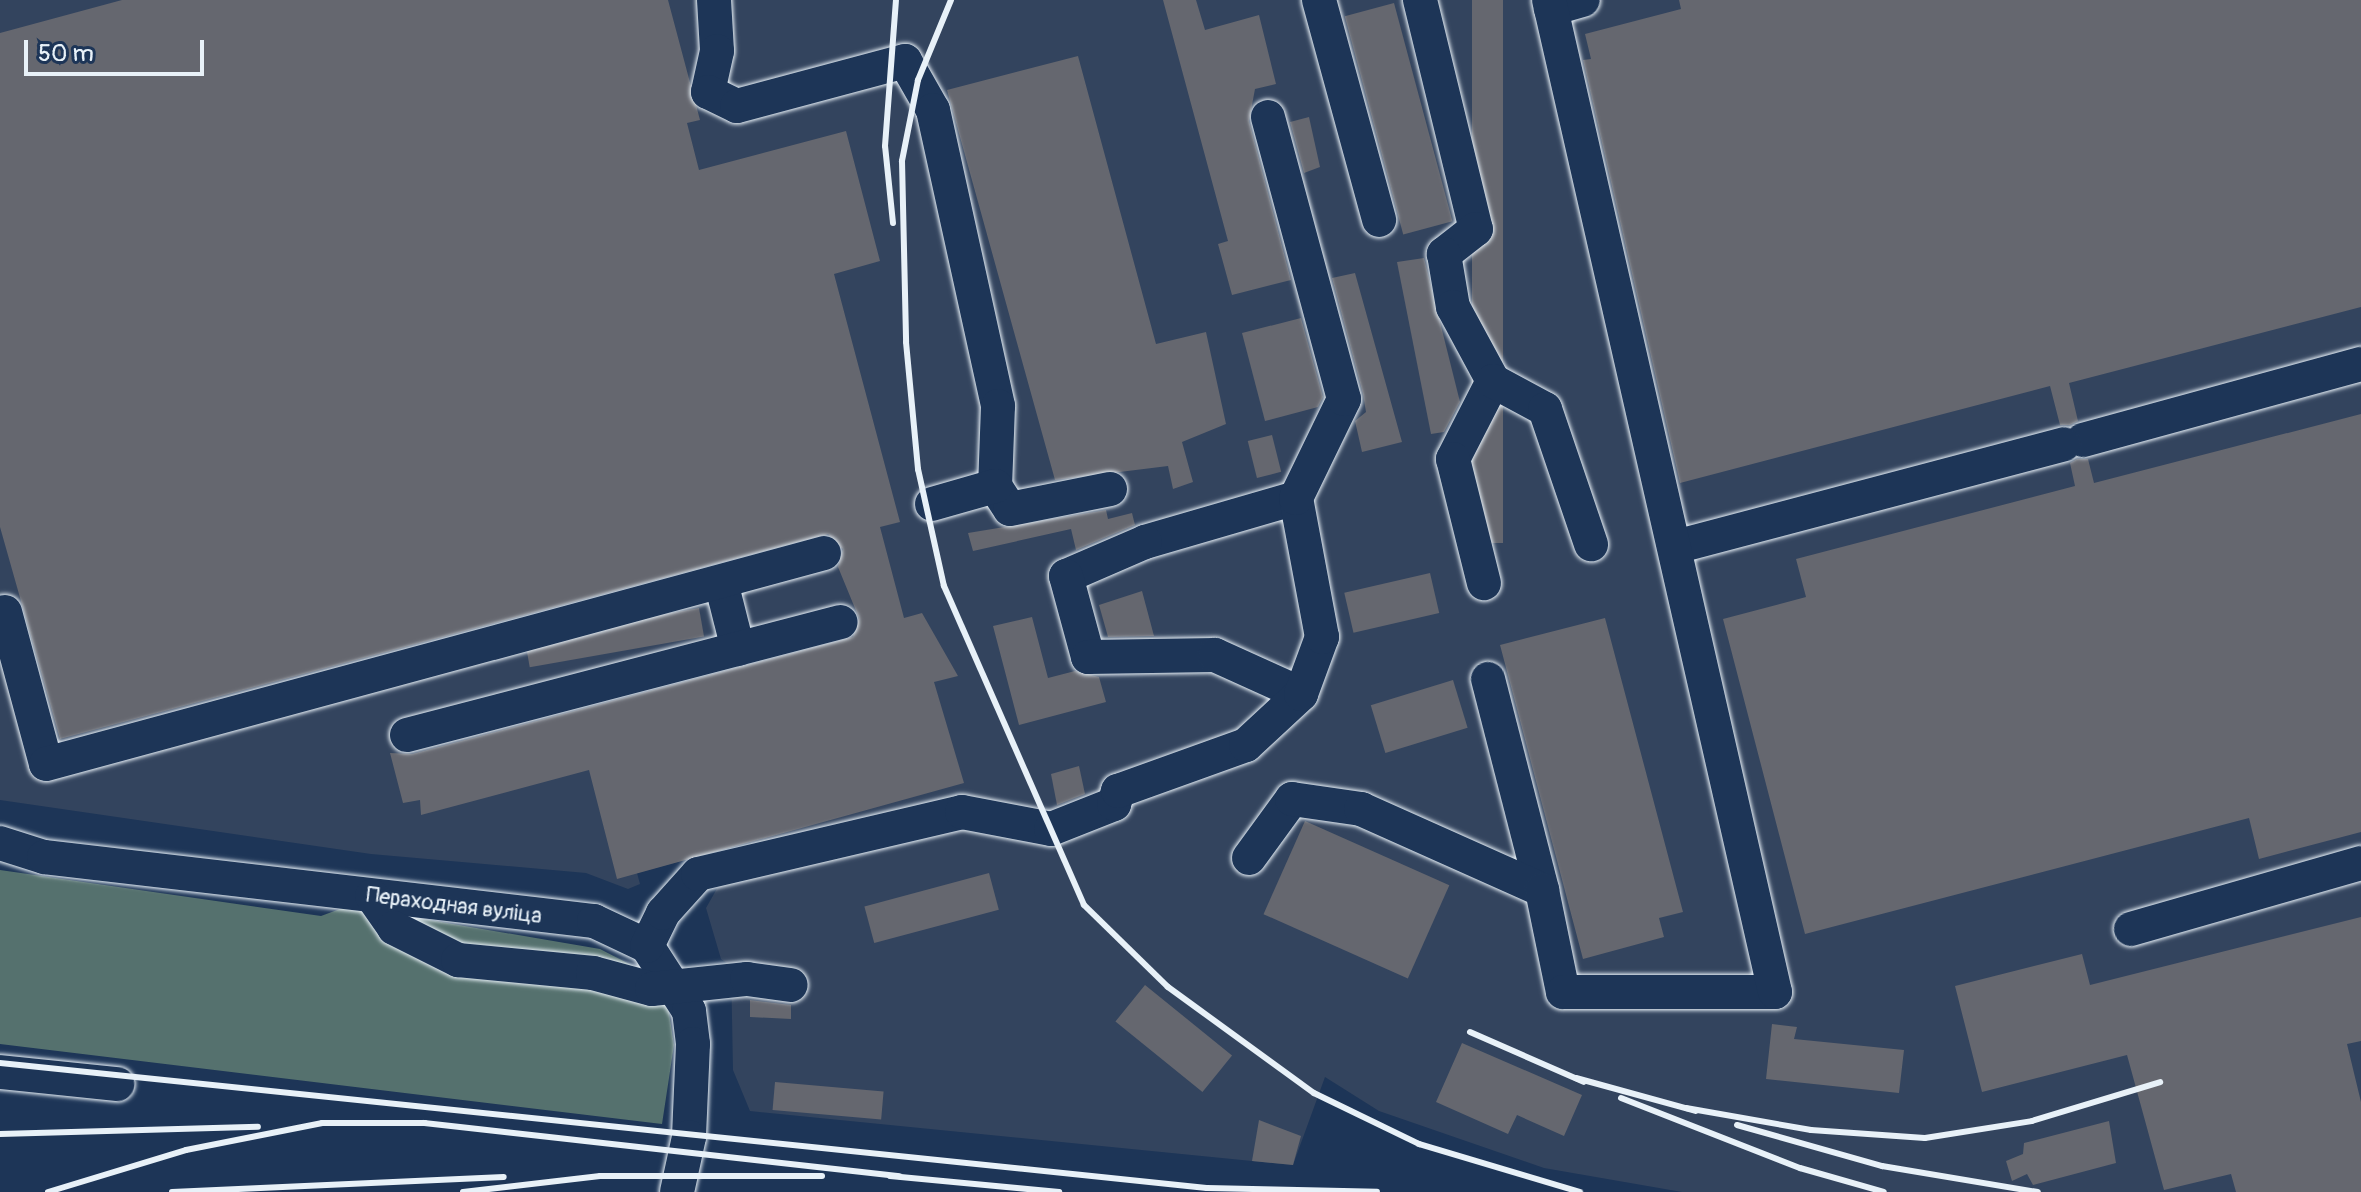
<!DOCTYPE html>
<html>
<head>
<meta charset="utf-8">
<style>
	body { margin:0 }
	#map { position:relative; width:2361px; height:1192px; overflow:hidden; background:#1d3557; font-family:Pangolin,sans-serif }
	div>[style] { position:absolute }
	.built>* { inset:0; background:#33445e }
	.green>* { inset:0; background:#55716e }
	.building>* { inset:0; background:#65676f; transform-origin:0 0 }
	.roads { filter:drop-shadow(0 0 2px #e8f1f8) drop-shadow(0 0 2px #e8f1f8) }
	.minor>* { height:34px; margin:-17px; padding:0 17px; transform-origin:17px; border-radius:17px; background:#1d3557 }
	.rail>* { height:6px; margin:-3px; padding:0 3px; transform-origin:3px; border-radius:3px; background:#e8f1f8 }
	span { translate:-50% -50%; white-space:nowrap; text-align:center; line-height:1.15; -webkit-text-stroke:6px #1d3557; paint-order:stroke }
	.street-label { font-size:22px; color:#e8f1f8 }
	.scale { position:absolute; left:24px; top:40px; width:180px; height:36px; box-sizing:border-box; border:4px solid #e8f1f8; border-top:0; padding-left:10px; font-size:24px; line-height:28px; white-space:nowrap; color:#e8f1f8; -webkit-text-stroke:6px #1d3557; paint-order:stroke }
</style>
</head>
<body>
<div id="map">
	<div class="built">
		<div style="clip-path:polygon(0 0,2361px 0,2361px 1192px,1682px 1192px,1544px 1168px,1379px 1111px,1325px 1077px,1293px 1165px,750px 1111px,733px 1070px,731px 966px,721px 959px,706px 908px,719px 885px,758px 874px,750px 842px,637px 873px,640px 884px,628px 889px,586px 873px,371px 854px,0 800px)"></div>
	</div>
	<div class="green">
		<div style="clip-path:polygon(0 870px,321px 916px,348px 906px,600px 949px,635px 967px,668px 1006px,674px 1045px,662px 1124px,0 1044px)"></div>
	</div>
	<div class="building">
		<div style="clip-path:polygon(122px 0,668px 0,700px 120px,687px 123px,699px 170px,846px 131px,880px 261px,834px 274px,900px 522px,880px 527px,904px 618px,922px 613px,958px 676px,934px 682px,964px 783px,617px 879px,589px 770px,421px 815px,420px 800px,403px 803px,390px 753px,412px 754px,853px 637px,859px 618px,838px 567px,843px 549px,828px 534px,60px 739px,0 527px,0 33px)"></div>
		<div style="clip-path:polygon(1163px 0,1196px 0,1205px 30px,1259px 15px,1276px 84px,1255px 89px,1249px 121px,1291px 280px,1232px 295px,1218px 244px,1228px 241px)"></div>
		<div style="left:1472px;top:0;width:31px;height:543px"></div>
		<div style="clip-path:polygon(1679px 0,2361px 0,2361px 307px,2069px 383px,2078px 421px,2070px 425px,2060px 425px,2050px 386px,1680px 483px,1583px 60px,1591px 59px,1585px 34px,1681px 9px)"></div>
		<div style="left:1394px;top:3px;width:226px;height:51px;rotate:75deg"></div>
		<div style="clip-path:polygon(1078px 56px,1156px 344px,1206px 332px,1226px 424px,1182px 442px,1193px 482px,1173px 489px,1168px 466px,1055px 480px,947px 90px)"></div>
		<div style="clip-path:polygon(1309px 117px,1320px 167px,1304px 173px,1290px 122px)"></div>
		<div style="clip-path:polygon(1424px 258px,1460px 402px,1444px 432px,1431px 434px,1397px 262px)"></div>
		<div style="clip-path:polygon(1355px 273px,1402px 442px,1362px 452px,1355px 421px,1366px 412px,1363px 394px,1332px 278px)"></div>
		<div style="clip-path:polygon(1301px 318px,1323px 397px,1318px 407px,1265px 421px,1242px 333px)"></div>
		<div style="clip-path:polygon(2361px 414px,2361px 832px,2259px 859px,2249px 818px,1805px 934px,1723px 619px,1806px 597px,1796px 559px,2075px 486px,2070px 463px,2077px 459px,2088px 459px,2094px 483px)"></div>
		<div style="left:1272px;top:435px;width:38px;height:25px;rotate:76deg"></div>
		<div style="clip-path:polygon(1106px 510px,1108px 519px,1132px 513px,1135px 525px,1076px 550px,1071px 529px,973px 551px,968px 533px)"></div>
		<div style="left:1430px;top:573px;width:41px;height:88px;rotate:77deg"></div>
		<div style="clip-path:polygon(1142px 591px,1154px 636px,1108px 637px,1099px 605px)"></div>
		<div style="left:699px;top:608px;width:29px;height:177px;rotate:80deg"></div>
		<div style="clip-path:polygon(1032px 617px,1048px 678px,1075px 671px,1099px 677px,1106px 702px,1019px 725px,993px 626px)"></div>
		<div style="clip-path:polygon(1605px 618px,1683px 912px,1659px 918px,1664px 937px,1583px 959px,1500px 645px)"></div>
		<div style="left:1453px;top:680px;width:50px;height:86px;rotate:73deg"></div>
		<div style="clip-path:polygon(1079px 766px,1085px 794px,1057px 805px,1051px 774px)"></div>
		<div style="left:1305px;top:821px;width:158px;height:102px;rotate:24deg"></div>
		<div style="left:989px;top:873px;width:38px;height:129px;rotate:75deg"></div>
		<div style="clip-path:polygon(2361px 917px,2361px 1041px,2347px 1044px,2361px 1102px,2361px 1192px,2236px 1192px,2231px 1174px,2164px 1190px,2127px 1055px,1982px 1092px,1955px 986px,2082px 954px,2090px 985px)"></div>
		<div style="left:1145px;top:985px;width:112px;height:47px;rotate:39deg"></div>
		<div style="clip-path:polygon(750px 1000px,791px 1005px,791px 1019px,750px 1017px)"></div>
		<div style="clip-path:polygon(1772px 1024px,1797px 1027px,1794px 1039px,1904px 1050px,1899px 1093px,1766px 1079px)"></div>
		<div style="clip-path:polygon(1462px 1043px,1582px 1095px,1564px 1136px,1517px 1115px,1508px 1134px,1436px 1102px)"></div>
		<div style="left:775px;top:1082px;width:109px;height:28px;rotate:5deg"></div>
		<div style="clip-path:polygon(1259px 1120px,1301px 1136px,1293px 1165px,1252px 1161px)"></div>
		<div style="clip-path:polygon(2109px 1121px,2116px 1163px,2033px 1185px,2027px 1174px,2012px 1181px,2006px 1161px,2023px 1154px,2024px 1143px)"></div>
	</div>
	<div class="roads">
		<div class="minor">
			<div style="left:714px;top:0;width:51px;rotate:86.6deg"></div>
			<div style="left:717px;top:51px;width:42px;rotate:102.4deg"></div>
			<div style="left:708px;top:92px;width:32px;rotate:26deg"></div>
			<div style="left:737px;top:106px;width:174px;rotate:-15deg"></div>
			<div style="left:905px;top:61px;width:56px;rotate:60.3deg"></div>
			<div style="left:933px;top:110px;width:303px;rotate:77.6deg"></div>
			<div style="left:998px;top:406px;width:80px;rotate:92.1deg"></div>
			<div style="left:995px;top:486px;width:27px;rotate:57deg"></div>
			<div style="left:1010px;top:509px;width:102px;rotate:-11.3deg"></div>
			<div style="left:1319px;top:0;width:228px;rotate:74.7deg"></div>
			<div style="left:1420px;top:0;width:236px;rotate:76.3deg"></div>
			<div style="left:1476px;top:229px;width:41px;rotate:142deg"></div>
			<div style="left:1444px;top:254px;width:54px;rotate:80.4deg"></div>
			<div style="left:1453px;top:307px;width:84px;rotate:61.6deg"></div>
			<div style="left:1493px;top:381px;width:88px;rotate:117.1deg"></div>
			<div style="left:1453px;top:459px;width:128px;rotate:76deg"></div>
			<div style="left:1551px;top:9px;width:33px;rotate:-16deg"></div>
			<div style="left:1493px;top:381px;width:59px;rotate:28.3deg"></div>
			<div style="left:1545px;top:409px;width:143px;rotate:71.2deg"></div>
			<div style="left:2083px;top:440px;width:288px;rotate:-15.3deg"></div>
			<div style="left:1296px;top:498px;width:157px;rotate:163.8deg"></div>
			<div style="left:1145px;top:542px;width:86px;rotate:156.7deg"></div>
			<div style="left:1066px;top:576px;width:84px;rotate:74.8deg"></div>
			<div style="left:1088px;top:657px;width:127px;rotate:-0.9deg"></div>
			<div style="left:1215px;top:655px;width:94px;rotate:24.4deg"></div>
			<div style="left:932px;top:504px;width:66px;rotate:-15.9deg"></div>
			<div style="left:1675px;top:547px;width:402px;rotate:-14.8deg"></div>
			<div style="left:721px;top:582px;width:69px;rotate:75.8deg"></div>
			<div style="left:5px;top:612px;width:157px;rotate:74.9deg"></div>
			<div style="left:46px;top:764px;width:806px;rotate:-15.17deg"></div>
			<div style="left:1488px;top:679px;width:218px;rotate:75.6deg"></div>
			<div style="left:407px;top:735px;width:448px;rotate:-14.6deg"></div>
			<div style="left:0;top:843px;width:46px;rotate:17.7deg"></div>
			<div style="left:44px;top:857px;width:554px;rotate:6.64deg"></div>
			<div style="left:594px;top:921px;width:59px;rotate:25.3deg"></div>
			<div style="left:647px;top:946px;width:77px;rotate:57.1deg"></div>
			<div style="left:689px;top:1011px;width:33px;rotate:83deg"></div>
			<div style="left:693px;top:1044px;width:93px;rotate:92.5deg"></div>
			<div style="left:689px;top:1137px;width:56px;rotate:102.3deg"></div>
			<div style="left:1249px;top:858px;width:73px;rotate:-53.9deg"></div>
			<div style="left:1292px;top:799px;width:70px;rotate:8.2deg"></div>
			<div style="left:1361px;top:809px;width:198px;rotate:24.1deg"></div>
			<div style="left:1542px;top:890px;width:104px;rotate:78.4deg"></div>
			<div style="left:1563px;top:992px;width:212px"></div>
			<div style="left:1775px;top:992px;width:1017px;rotate:-102.83deg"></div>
			<div style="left:372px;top:896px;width:39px;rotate:55deg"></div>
			<div style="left:394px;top:928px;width:72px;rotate:26.6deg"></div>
			<div style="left:458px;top:960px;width:136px;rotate:5.5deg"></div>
			<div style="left:593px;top:973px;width:61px;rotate:15.2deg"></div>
			<div style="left:652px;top:989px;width:96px;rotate:-6deg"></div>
			<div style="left:747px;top:979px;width:44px;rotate:7.8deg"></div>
			<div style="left:2131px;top:929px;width:239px;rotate:-16deg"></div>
			<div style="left:647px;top:946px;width:37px;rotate:-64deg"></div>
			<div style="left:663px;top:913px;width:52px;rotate:-48.1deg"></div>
			<div style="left:698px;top:874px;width:271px;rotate:-13.2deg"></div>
			<div style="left:962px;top:812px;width:91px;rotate:10.8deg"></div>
			<div style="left:1051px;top:829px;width:68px;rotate:-21.6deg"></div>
			<div style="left:1114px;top:804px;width:14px;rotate:-73deg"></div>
			<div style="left:1118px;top:791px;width:136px;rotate:-19.8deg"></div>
			<div style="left:1246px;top:745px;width:75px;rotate:-42.8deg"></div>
			<div style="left:1301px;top:694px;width:61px;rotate:-69.8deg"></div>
			<div style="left:1322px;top:637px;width:141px;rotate:-100.6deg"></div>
			<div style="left:1296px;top:498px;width:110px;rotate:-64.1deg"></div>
			<div style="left:1344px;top:399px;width:292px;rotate:-105.1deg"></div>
			<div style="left:0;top:1072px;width:118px;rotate:5.9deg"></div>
		</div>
	</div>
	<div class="rail">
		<div style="left:951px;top:0;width:87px;rotate:112.4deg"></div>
		<div style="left:918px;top:80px;width:83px;rotate:101.2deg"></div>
		<div style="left:902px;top:161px;width:181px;rotate:88.7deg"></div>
		<div style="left:906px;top:342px;width:128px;rotate:84.6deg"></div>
		<div style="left:918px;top:469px;width:120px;rotate:77.5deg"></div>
		<div style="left:944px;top:586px;width:348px;rotate:66.3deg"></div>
		<div style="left:1084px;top:905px;width:117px;rotate:44.3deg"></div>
		<div style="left:1168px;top:987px;width:180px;rotate:36deg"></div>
		<div style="left:1314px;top:1093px;width:117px;rotate:25.9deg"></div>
		<div style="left:1419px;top:1144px;width:168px;rotate:16.6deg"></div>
		<div style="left:893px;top:223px;width:77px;rotate:-95.9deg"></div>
		<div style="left:885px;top:146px;width:146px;rotate:-85.7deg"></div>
		<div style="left:1470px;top:1032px;width:124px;rotate:23.7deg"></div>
		<div style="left:0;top:1063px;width:1213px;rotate:5.91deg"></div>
		<div style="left:1207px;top:1188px;width:170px;rotate:1.3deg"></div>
		<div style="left:1576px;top:1078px;width:124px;rotate:15.4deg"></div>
		<div style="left:1621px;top:1098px;width:192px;rotate:21.4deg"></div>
		<div style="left:1800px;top:1168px;width:87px;rotate:15.9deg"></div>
		<div style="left:1686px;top:1108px;width:127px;rotate:10deg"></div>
		<div style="left:1811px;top:1130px;width:114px;rotate:4deg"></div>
		<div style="left:1925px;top:1138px;width:108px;rotate:-9deg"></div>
		<div style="left:2032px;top:1121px;width:134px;rotate:-16.9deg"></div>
		<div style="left:1737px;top:1125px;width:151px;rotate:15.8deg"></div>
		<div style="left:1882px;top:1166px;width:158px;rotate:9.5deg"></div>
		<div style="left:0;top:1134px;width:258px;rotate:-1.6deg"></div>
		<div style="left:890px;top:1176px;width:170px;rotate:5.4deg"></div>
		<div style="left:48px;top:1192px;width:144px;rotate:-16.9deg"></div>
		<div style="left:186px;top:1150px;width:139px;rotate:-11.2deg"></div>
		<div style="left:322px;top:1123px;width:103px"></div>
		<div style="left:425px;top:1123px;width:477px;rotate:6.4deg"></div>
		<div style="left:172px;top:1192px;width:332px;rotate:-2.6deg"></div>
		<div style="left:463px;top:1192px;width:138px;rotate:-6.7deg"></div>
		<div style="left:600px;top:1176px;width:222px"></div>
	</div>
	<div class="street-label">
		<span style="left:454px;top:906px;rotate:7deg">Пераходная вуліца</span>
	</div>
	<div class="scale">50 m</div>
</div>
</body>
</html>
